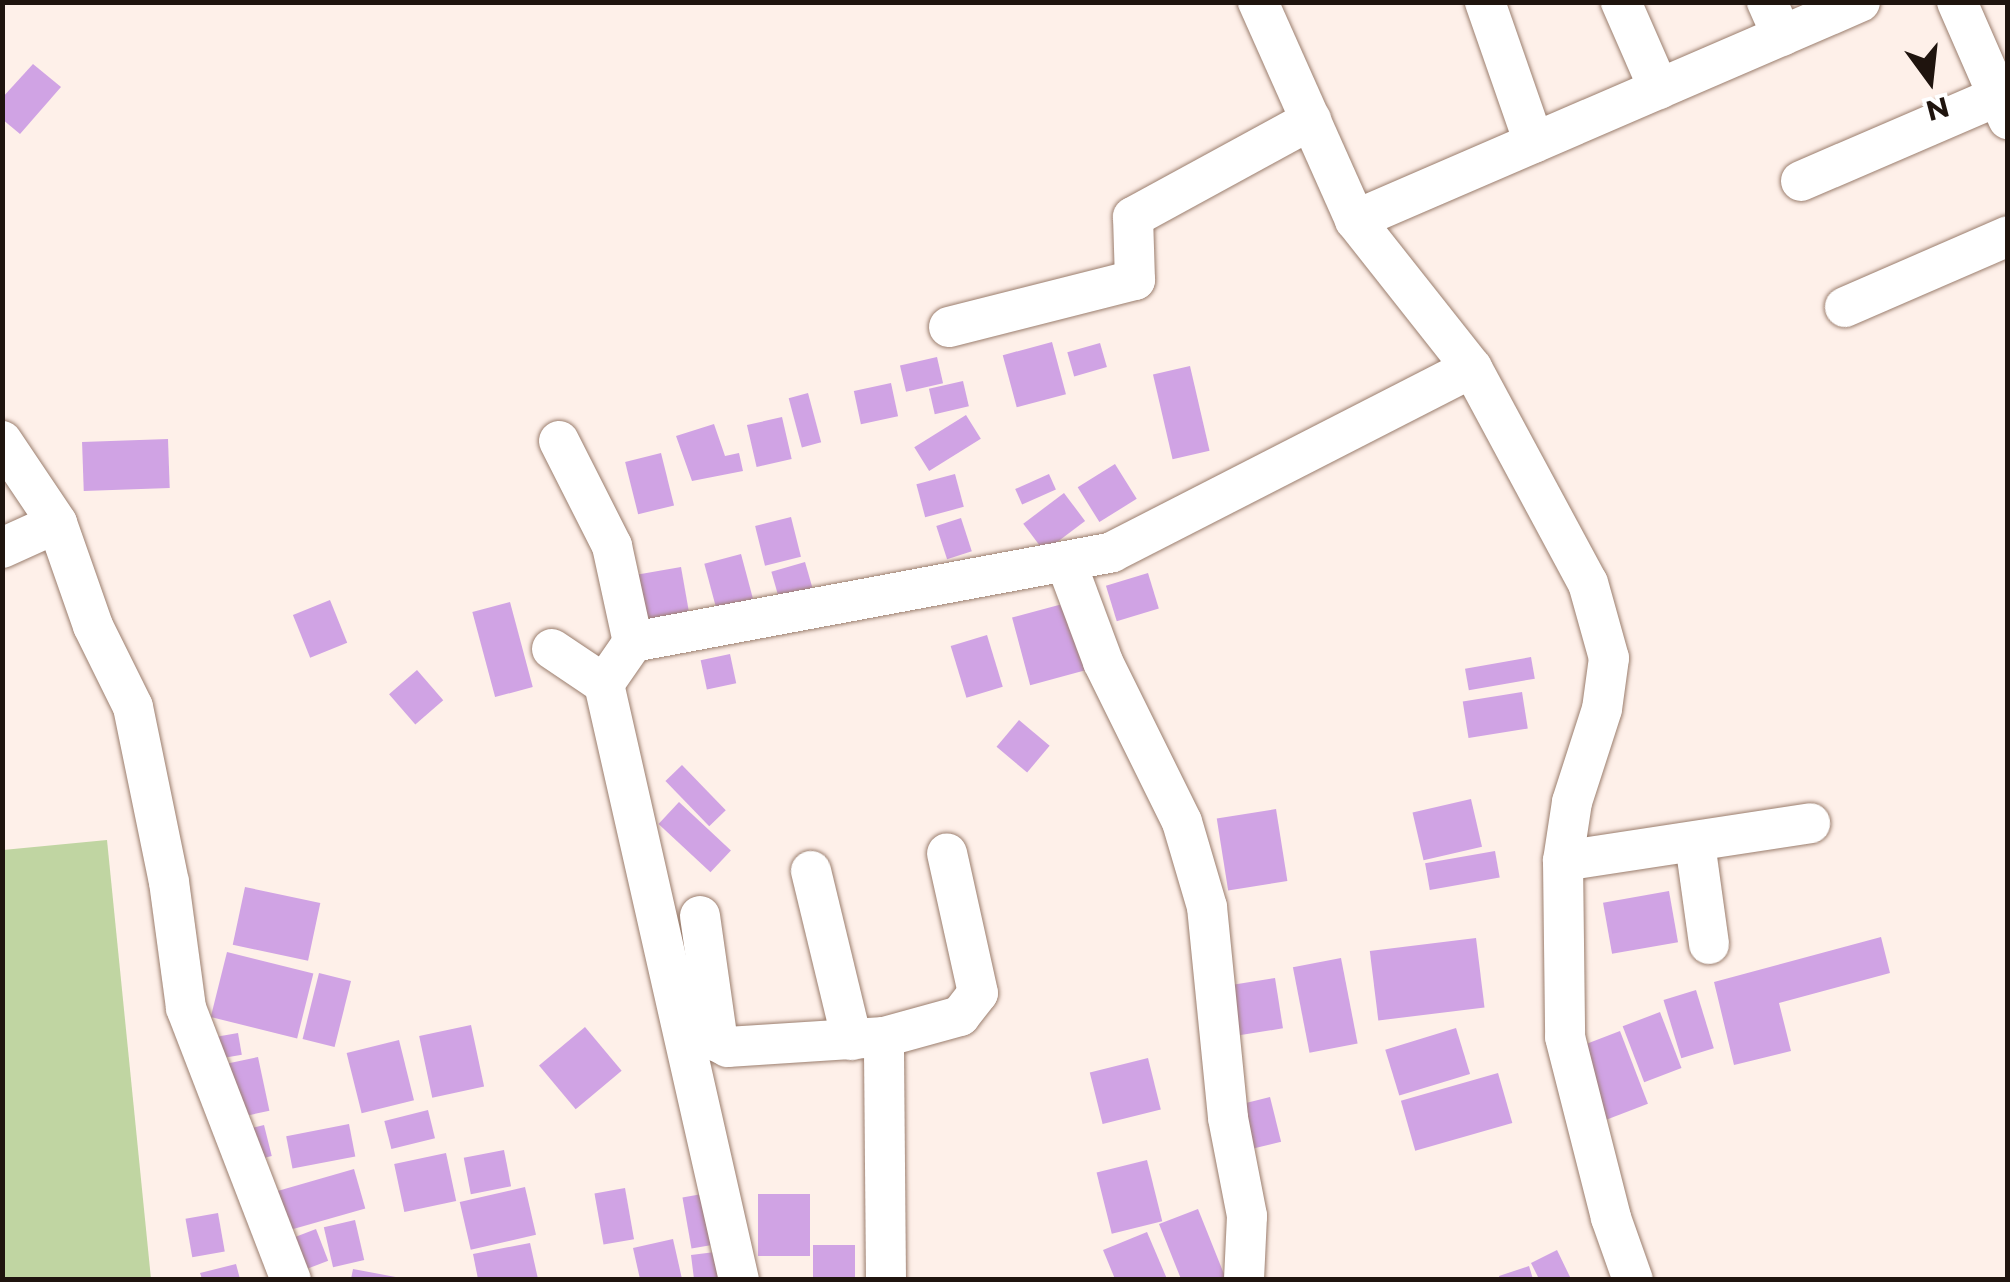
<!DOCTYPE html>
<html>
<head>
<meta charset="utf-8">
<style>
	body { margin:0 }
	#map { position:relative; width:2010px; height:1282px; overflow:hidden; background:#fef0e9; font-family:Montserrat,sans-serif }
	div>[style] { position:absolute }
	.green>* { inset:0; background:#c0d5a2 }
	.building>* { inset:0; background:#d0a3e4; transform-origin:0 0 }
	.roads { filter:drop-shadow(0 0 2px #9b7e6e) drop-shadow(0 0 2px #9b7e6e) }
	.minor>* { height:40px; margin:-20px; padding:0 20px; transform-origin:20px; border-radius:20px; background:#fff }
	span { translate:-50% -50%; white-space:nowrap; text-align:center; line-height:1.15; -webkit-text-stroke:8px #fff; paint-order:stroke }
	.frame { position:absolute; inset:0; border:5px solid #1f140e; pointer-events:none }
	.north { position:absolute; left:1880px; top:30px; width:100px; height:100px; -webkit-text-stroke:8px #fff; paint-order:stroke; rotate:165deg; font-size:28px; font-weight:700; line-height:40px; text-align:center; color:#1f140e }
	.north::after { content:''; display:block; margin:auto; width:35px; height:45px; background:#1f140e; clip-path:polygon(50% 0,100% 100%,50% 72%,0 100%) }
</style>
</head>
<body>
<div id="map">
	<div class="green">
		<div style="clip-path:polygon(107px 840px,151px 1279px,3px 1279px,3px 850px)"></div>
	</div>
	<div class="building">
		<div style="clip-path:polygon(33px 64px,61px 87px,20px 134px,2px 119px,2px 98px)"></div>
		<div style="left:1052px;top:342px;width:54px;height:51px;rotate:75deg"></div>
		<div style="left:1100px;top:343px;width:25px;height:34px;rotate:74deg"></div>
		<div style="left:937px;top:357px;width:27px;height:38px;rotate:77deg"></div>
		<div style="left:1190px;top:366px;width:87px;height:38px;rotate:77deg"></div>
		<div style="left:963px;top:381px;width:26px;height:35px;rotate:77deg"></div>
		<div style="left:891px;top:383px;width:34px;height:38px;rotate:78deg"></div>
		<div style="left:808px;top:393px;width:51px;height:20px;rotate:75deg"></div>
		<div style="left:966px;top:415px;width:28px;height:61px;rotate:58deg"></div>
		<div style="left:782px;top:417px;width:43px;height:36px;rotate:77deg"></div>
		<div style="clip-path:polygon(714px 424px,725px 456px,739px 453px,743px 471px,692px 481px,676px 436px)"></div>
		<div style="left:168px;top:439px;width:49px;height:86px;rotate:88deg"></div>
		<div style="left:661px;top:453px;width:54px;height:37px;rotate:76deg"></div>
		<div style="left:1115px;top:464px;width:41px;height:44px;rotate:58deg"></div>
		<div style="left:955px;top:474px;width:34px;height:40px;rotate:75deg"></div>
		<div style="left:1049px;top:474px;width:17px;height:37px;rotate:66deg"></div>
		<div style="left:1064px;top:493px;width:35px;height:51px;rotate:53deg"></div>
		<div style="left:791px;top:517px;width:41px;height:37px;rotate:76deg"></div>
		<div style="left:961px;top:518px;width:35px;height:26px;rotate:72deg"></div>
		<div style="left:741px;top:554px;width:61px;height:38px;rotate:75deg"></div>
		<div style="left:805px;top:562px;width:44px;height:35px;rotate:74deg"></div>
		<div style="left:681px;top:567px;width:58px;height:51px;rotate:80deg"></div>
		<div style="left:1148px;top:573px;width:37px;height:44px;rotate:73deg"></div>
		<div style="left:330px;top:600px;width:46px;height:40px;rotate:68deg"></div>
		<div style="left:510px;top:602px;width:88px;height:39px;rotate:75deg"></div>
		<div style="left:1070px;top:602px;width:70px;height:60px;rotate:75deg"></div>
		<div style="left:987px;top:635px;width:54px;height:38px;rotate:73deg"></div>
		<div style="left:730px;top:654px;width:30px;height:30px;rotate:78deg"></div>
		<div style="left:1531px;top:657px;width:22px;height:67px;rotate:80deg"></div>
		<div style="left:417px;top:670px;width:40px;height:37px;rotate:49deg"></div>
		<div style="left:1522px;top:692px;width:37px;height:60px;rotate:81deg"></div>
		<div style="left:1019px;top:720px;width:40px;height:35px;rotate:40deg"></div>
		<div style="left:682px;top:765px;width:63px;height:23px;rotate:46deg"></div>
		<div style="left:1471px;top:799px;width:49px;height:60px;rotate:77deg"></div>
		<div style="left:679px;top:802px;width:71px;height:30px;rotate:43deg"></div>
		<div style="left:1276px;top:809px;width:73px;height:60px;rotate:81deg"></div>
		<div style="left:1495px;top:851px;width:27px;height:71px;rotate:80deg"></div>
		<div style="left:245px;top:887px;width:77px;height:59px;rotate:12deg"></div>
		<div style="left:1669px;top:891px;width:52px;height:67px;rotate:80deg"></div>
		<div style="clip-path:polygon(1881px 937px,1890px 973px,1779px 1003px,1791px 1051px,1734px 1065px,1714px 982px)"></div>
		<div style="left:1476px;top:938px;width:70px;height:107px;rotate:83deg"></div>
		<div style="left:227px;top:952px;width:89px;height:67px;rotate:14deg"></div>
		<div style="left:1341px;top:958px;width:87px;height:49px;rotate:79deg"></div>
		<div style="left:319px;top:973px;width:33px;height:68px;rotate:14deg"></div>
		<div style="left:1275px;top:978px;width:51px;height:49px;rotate:81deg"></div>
		<div style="left:1696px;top:990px;width:61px;height:34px;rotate:73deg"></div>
		<div style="left:1660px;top:1012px;width:60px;height:40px;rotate:69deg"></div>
		<div style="left:471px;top:1025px;width:63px;height:53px;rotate:78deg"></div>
		<div style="left:585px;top:1027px;width:57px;height:60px;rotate:50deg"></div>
		<div style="left:1456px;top:1028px;width:48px;height:74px;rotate:73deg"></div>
		<div style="left:1620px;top:1031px;width:78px;height:46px;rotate:69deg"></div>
		<div style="left:238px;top:1033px;width:22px;height:29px;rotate:80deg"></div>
		<div style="left:399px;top:1040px;width:62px;height:54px;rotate:76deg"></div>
		<div style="left:258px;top:1057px;width:55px;height:42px;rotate:78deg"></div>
		<div style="left:1148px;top:1058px;width:53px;height:60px;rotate:76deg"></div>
		<div style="left:1498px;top:1073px;width:52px;height:101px;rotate:74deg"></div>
		<div style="left:1270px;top:1097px;width:46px;height:35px;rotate:76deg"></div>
		<div style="left:428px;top:1110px;width:29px;height:45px;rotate:76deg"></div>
		<div style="left:349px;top:1124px;width:33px;height:64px;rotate:79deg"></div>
		<div style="left:264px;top:1125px;width:32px;height:24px;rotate:76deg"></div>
		<div style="left:504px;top:1150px;width:37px;height:41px;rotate:79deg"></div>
		<div style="left:446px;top:1153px;width:49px;height:53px;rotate:78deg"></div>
		<div style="left:1147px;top:1160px;width:63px;height:52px;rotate:76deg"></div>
		<div style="left:354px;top:1169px;width:41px;height:84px;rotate:74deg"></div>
		<div style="left:525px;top:1187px;width:49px;height:67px;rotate:77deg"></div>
		<div style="left:625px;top:1188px;width:52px;height:31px;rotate:80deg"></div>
		<div style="left:713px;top:1192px;width:52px;height:31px;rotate:80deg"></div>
		<div style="left:758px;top:1194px;width:52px;height:62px"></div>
		<div style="clip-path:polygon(1198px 1209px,1226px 1279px,1181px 1279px,1159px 1224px)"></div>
		<div style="left:218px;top:1213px;width:39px;height:33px;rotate:80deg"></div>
		<div style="left:355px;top:1220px;width:41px;height:32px;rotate:77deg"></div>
		<div style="left:316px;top:1229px;width:34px;height:37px;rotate:69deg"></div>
		<div style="clip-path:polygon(1147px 1232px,1167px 1279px,1115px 1279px,1103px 1250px)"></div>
		<div style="clip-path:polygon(673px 1239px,682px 1279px,640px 1279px,633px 1248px)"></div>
		<div style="clip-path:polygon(530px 1243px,538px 1279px,478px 1279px,473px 1254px)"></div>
		<div style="left:813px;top:1245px;width:42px;height:34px"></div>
		<div style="clip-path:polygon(1557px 1250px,1571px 1279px,1539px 1279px,1531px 1263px)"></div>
		<div style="clip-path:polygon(723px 1251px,727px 1279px,694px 1279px,691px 1255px)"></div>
		<div style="clip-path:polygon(236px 1264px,240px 1279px,202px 1279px,200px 1273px)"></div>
		<div style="clip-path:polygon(1529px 1266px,1533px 1279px,1500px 1279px,1499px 1276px)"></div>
		<div style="clip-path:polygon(353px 1269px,401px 1278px,401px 1279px,351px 1279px)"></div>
	</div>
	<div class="roads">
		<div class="minor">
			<div style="left:1258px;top:2px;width:239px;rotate:66deg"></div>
			<div style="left:1355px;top:220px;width:189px;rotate:51.7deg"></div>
			<div style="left:1472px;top:368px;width:244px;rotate:61.7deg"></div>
			<div style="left:1588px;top:583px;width:78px;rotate:74.4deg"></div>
			<div style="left:1609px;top:658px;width:51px;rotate:97.8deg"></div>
			<div style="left:1602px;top:709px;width:98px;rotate:107.9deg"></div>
			<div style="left:1572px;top:802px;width:60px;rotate:98.7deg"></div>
			<div style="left:1563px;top:861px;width:176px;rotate:89.3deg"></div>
			<div style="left:1565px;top:1037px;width:187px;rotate:75.7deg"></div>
			<div style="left:1611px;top:1218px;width:66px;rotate:70.5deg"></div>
			<div style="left:1485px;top:2px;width:149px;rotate:70.8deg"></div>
			<div style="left:1621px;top:2px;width:95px;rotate:66.4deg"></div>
			<div style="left:1767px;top:2px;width:37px;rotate:66deg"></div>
			<div style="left:1957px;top:2px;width:128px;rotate:66.4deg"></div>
			<div style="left:1801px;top:181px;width:225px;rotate:-23.3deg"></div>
			<div style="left:1355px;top:220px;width:550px;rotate:-23.35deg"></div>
			<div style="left:1845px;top:307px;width:178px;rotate:-23.5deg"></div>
			<div style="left:949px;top:327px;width:192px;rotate:-14.2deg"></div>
			<div style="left:1135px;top:280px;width:63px;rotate:-91.8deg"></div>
			<div style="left:1133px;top:217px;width:203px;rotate:-28.6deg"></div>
			<div style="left:2px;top:441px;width:99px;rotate:56.1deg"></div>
			<div style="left:57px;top:523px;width:109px;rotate:70.7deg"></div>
			<div style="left:93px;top:626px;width:90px;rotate:63.7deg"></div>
			<div style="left:133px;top:707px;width:179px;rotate:78.4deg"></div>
			<div style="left:169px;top:882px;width:127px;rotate:82.3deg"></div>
			<div style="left:186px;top:1008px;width:292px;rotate:68.9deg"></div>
			<div style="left:559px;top:441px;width:118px;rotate:63.2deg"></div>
			<div style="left:612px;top:546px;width:98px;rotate:77.7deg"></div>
			<div style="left:2px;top:548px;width:60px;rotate:-24.4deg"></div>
			<div style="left:1067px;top:565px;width:103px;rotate:69.6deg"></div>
			<div style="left:1103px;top:662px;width:178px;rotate:63.7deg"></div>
			<div style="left:1182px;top:822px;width:89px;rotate:73.6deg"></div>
			<div style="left:1207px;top:907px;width:212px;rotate:84.3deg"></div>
			<div style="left:1228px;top:1118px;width:100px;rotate:79deg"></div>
			<div style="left:1247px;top:1216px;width:64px;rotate:92.7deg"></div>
			<div style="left:552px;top:649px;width:63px;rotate:33.9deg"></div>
			<div style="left:604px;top:684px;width:51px;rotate:-55.4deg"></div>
			<div style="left:633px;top:642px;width:487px;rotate:-10.6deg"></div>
			<div style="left:1112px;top:552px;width:404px;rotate:-27.1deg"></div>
			<div style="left:604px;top:684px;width:611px;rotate:77.24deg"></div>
			<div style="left:1695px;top:843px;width:102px;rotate:82.1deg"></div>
			<div style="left:1563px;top:861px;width:250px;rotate:-8.7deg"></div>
			<div style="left:811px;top:871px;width:174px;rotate:76.4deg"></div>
			<div style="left:700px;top:916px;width:127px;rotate:81.9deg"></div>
			<div style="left:718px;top:1042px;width:11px;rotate:27deg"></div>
			<div style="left:728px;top:1047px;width:156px;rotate:-3.7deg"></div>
			<div style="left:886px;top:1280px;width:243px;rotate:-90.5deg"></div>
			<div style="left:884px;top:1037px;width:79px;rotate:-15.4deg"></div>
			<div style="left:960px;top:1016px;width:29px;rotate:-52deg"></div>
			<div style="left:978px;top:993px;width:143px;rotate:-102.5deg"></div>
		</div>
	</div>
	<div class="frame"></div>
	<div class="north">N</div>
</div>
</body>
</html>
